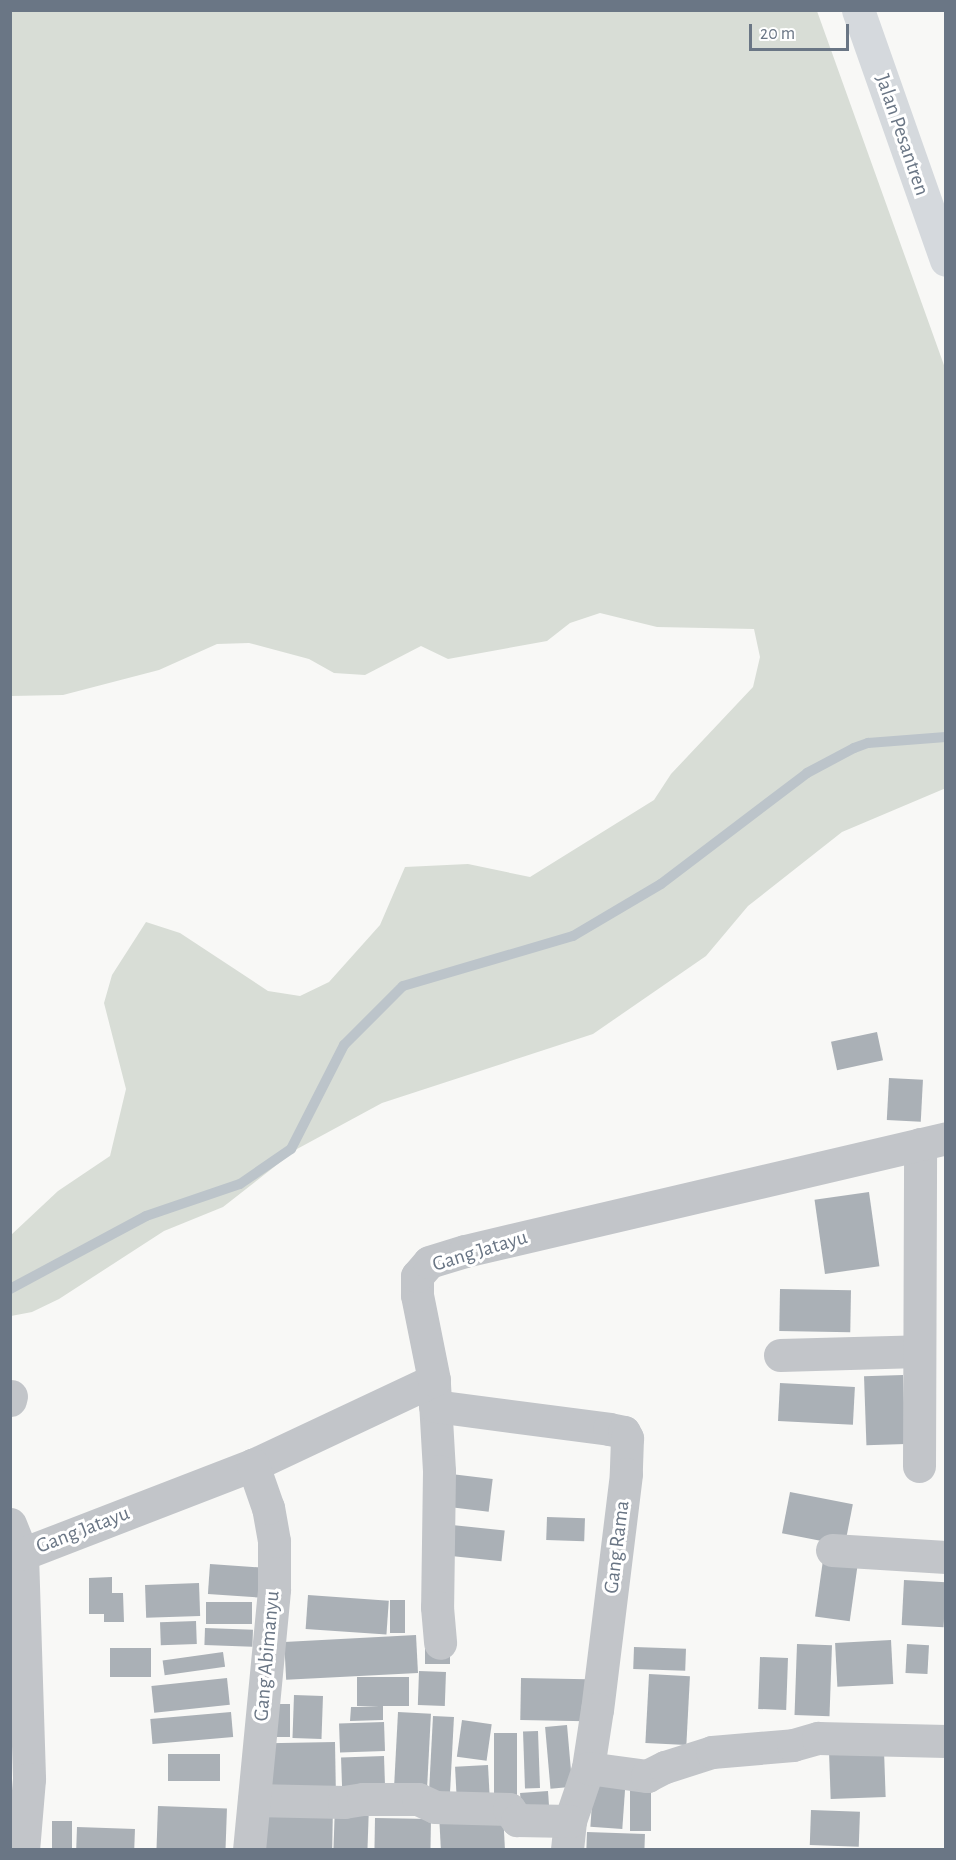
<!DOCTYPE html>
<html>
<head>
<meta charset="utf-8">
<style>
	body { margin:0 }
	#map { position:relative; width:956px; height:1860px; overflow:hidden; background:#f8f8f6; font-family:"Alegreya Sans",sans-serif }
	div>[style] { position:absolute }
	.green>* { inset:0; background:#d8ddd6 }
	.stream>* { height:10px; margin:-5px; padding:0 5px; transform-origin:5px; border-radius:5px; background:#bcc4ca }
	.building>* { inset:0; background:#aab0b6; transform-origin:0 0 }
	.street>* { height:33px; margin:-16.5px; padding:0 16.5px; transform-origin:16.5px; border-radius:16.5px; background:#c2c5c9 }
	.secondary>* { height:33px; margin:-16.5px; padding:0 16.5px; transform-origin:16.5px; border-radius:16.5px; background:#d5d9dd }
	span { translate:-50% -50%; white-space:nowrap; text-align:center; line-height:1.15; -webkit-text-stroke:6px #fff; paint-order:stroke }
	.street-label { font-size:21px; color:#6a7685 }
	.frame { position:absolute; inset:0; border:12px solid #6a7685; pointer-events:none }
	.scale { position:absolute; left:749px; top:24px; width:100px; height:27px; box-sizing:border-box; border:3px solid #6a7685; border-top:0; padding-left:8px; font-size:18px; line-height:21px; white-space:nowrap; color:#6a7685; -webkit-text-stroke:4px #fff; paint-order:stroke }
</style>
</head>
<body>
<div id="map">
	<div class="green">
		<div style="clip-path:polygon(11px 10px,817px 11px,945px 368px,946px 788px,842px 832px,748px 906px,706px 956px,593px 1034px,382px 1103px,297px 1149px,223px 1207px,164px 1231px,59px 1299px,32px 1312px,11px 1316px,11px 1235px,58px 1191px,110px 1156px,126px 1089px,104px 1003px,112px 975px,146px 922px,180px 933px,268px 991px,300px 996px,329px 982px,380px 925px,405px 867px,468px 864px,530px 877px,654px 800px,671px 774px,753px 687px,760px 657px,754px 629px,657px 627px,600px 613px,570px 623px,547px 641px,448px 659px,421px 646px,365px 675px,334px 673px,309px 659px,249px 643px,217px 644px,159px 670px,63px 695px,11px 696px)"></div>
	</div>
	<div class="stream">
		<div style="left:10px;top:1289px;width:154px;rotate:-28.2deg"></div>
		<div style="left:146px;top:1216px;width:99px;rotate:-18.8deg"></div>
		<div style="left:240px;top:1184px;width:62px;rotate:-34.5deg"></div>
		<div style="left:291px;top:1149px;width:117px;rotate:-63deg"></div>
		<div style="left:344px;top:1045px;width:83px;rotate:-45deg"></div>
		<div style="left:403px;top:986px;width:177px;rotate:-16.4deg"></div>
		<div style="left:573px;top:936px;width:102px;rotate:-30.6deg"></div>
		<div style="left:661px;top:884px;width:183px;rotate:-37.2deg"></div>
		<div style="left:807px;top:773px;width:53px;rotate:-28deg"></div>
		<div style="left:854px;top:748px;width:15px;rotate:-20deg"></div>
		<div style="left:868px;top:743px;width:78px;rotate:-4.4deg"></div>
	</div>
	<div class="building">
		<div style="left:877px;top:1032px;width:29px;height:47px;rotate:78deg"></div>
		<div style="left:889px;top:1078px;width:34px;height:42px;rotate:3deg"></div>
		<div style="left:869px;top:1192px;width:75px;height:55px;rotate:82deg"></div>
		<div style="left:780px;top:1289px;width:71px;height:42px;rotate:1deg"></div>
		<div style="left:903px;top:1375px;width:69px;height:39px;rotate:88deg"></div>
		<div style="left:780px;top:1383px;width:75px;height:38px;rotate:3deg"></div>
		<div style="left:451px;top:1474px;width:42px;height:33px;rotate:7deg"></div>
		<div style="left:790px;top:1492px;width:64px;height:42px;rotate:11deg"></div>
		<div style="left:547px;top:1517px;width:38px;height:23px;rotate:2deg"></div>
		<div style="left:452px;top:1525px;width:53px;height:31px;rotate:6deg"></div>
		<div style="left:823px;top:1560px;width:35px;height:57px;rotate:8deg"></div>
		<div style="left:210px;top:1564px;width:58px;height:30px;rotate:4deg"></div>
		<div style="clip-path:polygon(112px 1577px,112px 1593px,123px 1593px,124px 1622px,104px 1622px,104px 1614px,89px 1614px,89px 1578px)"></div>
		<div style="left:904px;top:1580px;width:42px;height:45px;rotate:3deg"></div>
		<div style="left:199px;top:1583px;width:33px;height:54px;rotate:88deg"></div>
		<div style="left:308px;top:1595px;width:81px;height:34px;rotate:4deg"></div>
		<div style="left:390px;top:1600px;width:15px;height:33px"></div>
		<div style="left:206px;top:1602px;width:46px;height:22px"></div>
		<div style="left:196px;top:1621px;width:23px;height:36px;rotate:88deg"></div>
		<div style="left:205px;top:1628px;width:48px;height:17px;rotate:2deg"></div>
		<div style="left:416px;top:1635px;width:38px;height:132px;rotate:87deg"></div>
		<div style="left:891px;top:1640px;width:44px;height:56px;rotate:87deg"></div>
		<div style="left:797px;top:1644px;width:35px;height:71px;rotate:2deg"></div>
		<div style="left:907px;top:1644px;width:22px;height:29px;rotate:3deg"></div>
		<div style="left:634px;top:1647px;width:52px;height:22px;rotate:2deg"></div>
		<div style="left:110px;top:1648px;width:41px;height:29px"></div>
		<div style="left:425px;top:1649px;width:25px;height:15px"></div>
		<div style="left:223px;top:1652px;width:15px;height:61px;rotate:82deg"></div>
		<div style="left:760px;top:1657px;width:28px;height:52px;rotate:2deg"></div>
		<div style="left:419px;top:1671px;width:27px;height:34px;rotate:2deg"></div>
		<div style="left:649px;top:1674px;width:41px;height:69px;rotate:3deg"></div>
		<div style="clip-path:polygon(357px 1677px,409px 1677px,409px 1706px,383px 1706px,383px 1720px,350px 1721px,351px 1707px,379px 1707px,357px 1706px)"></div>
		<div style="left:227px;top:1678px;width:27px;height:76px;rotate:84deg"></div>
		<div style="left:521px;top:1678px;width:66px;height:42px;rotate:1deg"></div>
		<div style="left:294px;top:1695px;width:29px;height:43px;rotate:2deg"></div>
		<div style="left:266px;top:1704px;width:24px;height:33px"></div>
		<div style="left:231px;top:1712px;width:25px;height:81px;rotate:85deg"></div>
		<div style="left:398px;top:1712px;width:33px;height:75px;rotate:3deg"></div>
		<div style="left:433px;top:1716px;width:21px;height:82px;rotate:3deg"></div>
		<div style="left:462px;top:1720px;width:30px;height:37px;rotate:8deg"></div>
		<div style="left:384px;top:1722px;width:29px;height:45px;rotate:88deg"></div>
		<div style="left:567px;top:1725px;width:62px;height:22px;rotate:85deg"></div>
		<div style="left:538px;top:1731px;width:57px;height:15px;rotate:88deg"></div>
		<div style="left:494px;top:1733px;width:23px;height:66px"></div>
		<div style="left:335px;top:1742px;width:49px;height:67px;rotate:89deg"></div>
		<div style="left:884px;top:1750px;width:47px;height:55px;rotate:88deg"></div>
		<div style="left:168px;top:1754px;width:52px;height:27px"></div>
		<div style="left:384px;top:1756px;width:34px;height:43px;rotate:88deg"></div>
		<div style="left:488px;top:1765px;width:34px;height:33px;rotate:87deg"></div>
		<div style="left:594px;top:1775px;width:32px;height:52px;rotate:4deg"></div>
		<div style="left:630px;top:1777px;width:21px;height:54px"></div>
		<div style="left:548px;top:1791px;width:26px;height:28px;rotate:86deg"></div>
		<div style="left:265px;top:1803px;width:68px;height:47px;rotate:1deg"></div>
		<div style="left:335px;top:1805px;width:34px;height:45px;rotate:2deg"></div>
		<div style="left:158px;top:1806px;width:69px;height:44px;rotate:2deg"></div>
		<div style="left:811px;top:1810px;width:49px;height:35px;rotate:2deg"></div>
		<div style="left:503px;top:1812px;width:36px;height:64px;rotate:87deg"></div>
		<div style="left:375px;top:1818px;width:56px;height:32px;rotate:1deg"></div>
		<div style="left:52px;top:1821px;width:20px;height:29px"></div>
		<div style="left:77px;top:1827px;width:58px;height:23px;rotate:2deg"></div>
		<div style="left:587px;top:1832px;width:58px;height:18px;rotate:2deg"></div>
	</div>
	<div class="street">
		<div style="left:780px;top:1355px;width:139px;rotate:-1.6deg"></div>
		<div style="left:434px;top:1384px;width:87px;rotate:86.7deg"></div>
		<div style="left:439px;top:1471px;width:136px;rotate:90.8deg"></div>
		<div style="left:437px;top:1607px;width:36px;rotate:85deg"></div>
		<div style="left:10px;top:1400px;width:4px;rotate:-76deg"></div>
		<div style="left:435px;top:1406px;width:176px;rotate:7.5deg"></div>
		<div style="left:609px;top:1429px;width:15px;rotate:11deg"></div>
		<div style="left:624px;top:1432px;width:7px;rotate:63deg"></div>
		<div style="left:627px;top:1438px;width:36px;rotate:92deg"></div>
		<div style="left:626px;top:1474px;width:237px;rotate:97deg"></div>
		<div style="left:597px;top:1709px;width:60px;rotate:98.7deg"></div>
		<div style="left:588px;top:1768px;width:56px;rotate:108.8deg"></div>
		<div style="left:570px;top:1821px;width:29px;rotate:96deg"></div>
		<div style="left:919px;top:1466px;width:322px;rotate:-89.8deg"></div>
		<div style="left:10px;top:1524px;width:32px;rotate:68deg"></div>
		<div style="left:22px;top:1554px;width:225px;rotate:88.2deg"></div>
		<div style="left:29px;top:1779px;width:71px;rotate:94.8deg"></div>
		<div style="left:832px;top:1550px;width:114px;rotate:3.5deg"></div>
		<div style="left:22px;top:1554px;width:248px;rotate:-21.1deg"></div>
		<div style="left:253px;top:1465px;width:200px;rotate:-25.2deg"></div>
		<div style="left:434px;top:1380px;width:87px;rotate:-101.3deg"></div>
		<div style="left:417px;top:1295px;width:19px;rotate:-90deg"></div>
		<div style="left:417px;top:1276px;width:18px;rotate:-49deg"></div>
		<div style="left:429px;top:1262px;width:38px;rotate:-17deg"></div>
		<div style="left:465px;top:1251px;width:494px;rotate:-13.2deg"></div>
		<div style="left:588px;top:1768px;width:60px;rotate:7.7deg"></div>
		<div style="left:647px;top:1776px;width:20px;rotate:-27deg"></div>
		<div style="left:665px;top:1767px;width:49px;rotate:-17.7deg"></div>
		<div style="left:712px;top:1752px;width:81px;rotate:-4.9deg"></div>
		<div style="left:793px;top:1745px;width:26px;rotate:-16deg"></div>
		<div style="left:818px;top:1738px;width:128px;rotate:1.3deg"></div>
		<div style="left:254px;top:1800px;width:90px;rotate:1.3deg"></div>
		<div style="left:344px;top:1802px;width:19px;rotate:-9deg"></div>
		<div style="left:363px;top:1799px;width:55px"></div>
		<div style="left:418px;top:1799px;width:19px;rotate:25deg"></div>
		<div style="left:435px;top:1807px;width:74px;rotate:1.5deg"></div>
		<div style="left:509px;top:1809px;width:14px;rotate:54deg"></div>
		<div style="left:517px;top:1820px;width:53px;rotate:1.1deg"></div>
		<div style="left:249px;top:1850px;width:262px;rotate:-84.5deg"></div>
		<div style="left:274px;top:1589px;width:48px;rotate:-90deg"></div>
		<div style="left:274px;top:1541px;width:34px;rotate:-100deg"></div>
		<div style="left:268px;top:1508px;width:46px;rotate:-109.2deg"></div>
	</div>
	<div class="secondary">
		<div style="left:858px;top:10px;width:265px;rotate:70.6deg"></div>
	</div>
	<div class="street-label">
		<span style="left:902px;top:135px;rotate:71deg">Jalan Pesantren</span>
		<span style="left:480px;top:1251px;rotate:-17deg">Gang Jatayu</span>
		<span style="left:83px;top:1530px;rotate:-21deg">Gang Jatayu</span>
		<span style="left:617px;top:1547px;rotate:-83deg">Gang Rama</span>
		<span style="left:267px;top:1656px;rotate:-85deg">Gang Abimanyu</span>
	</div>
	<div class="frame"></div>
	<div class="scale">20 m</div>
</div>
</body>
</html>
